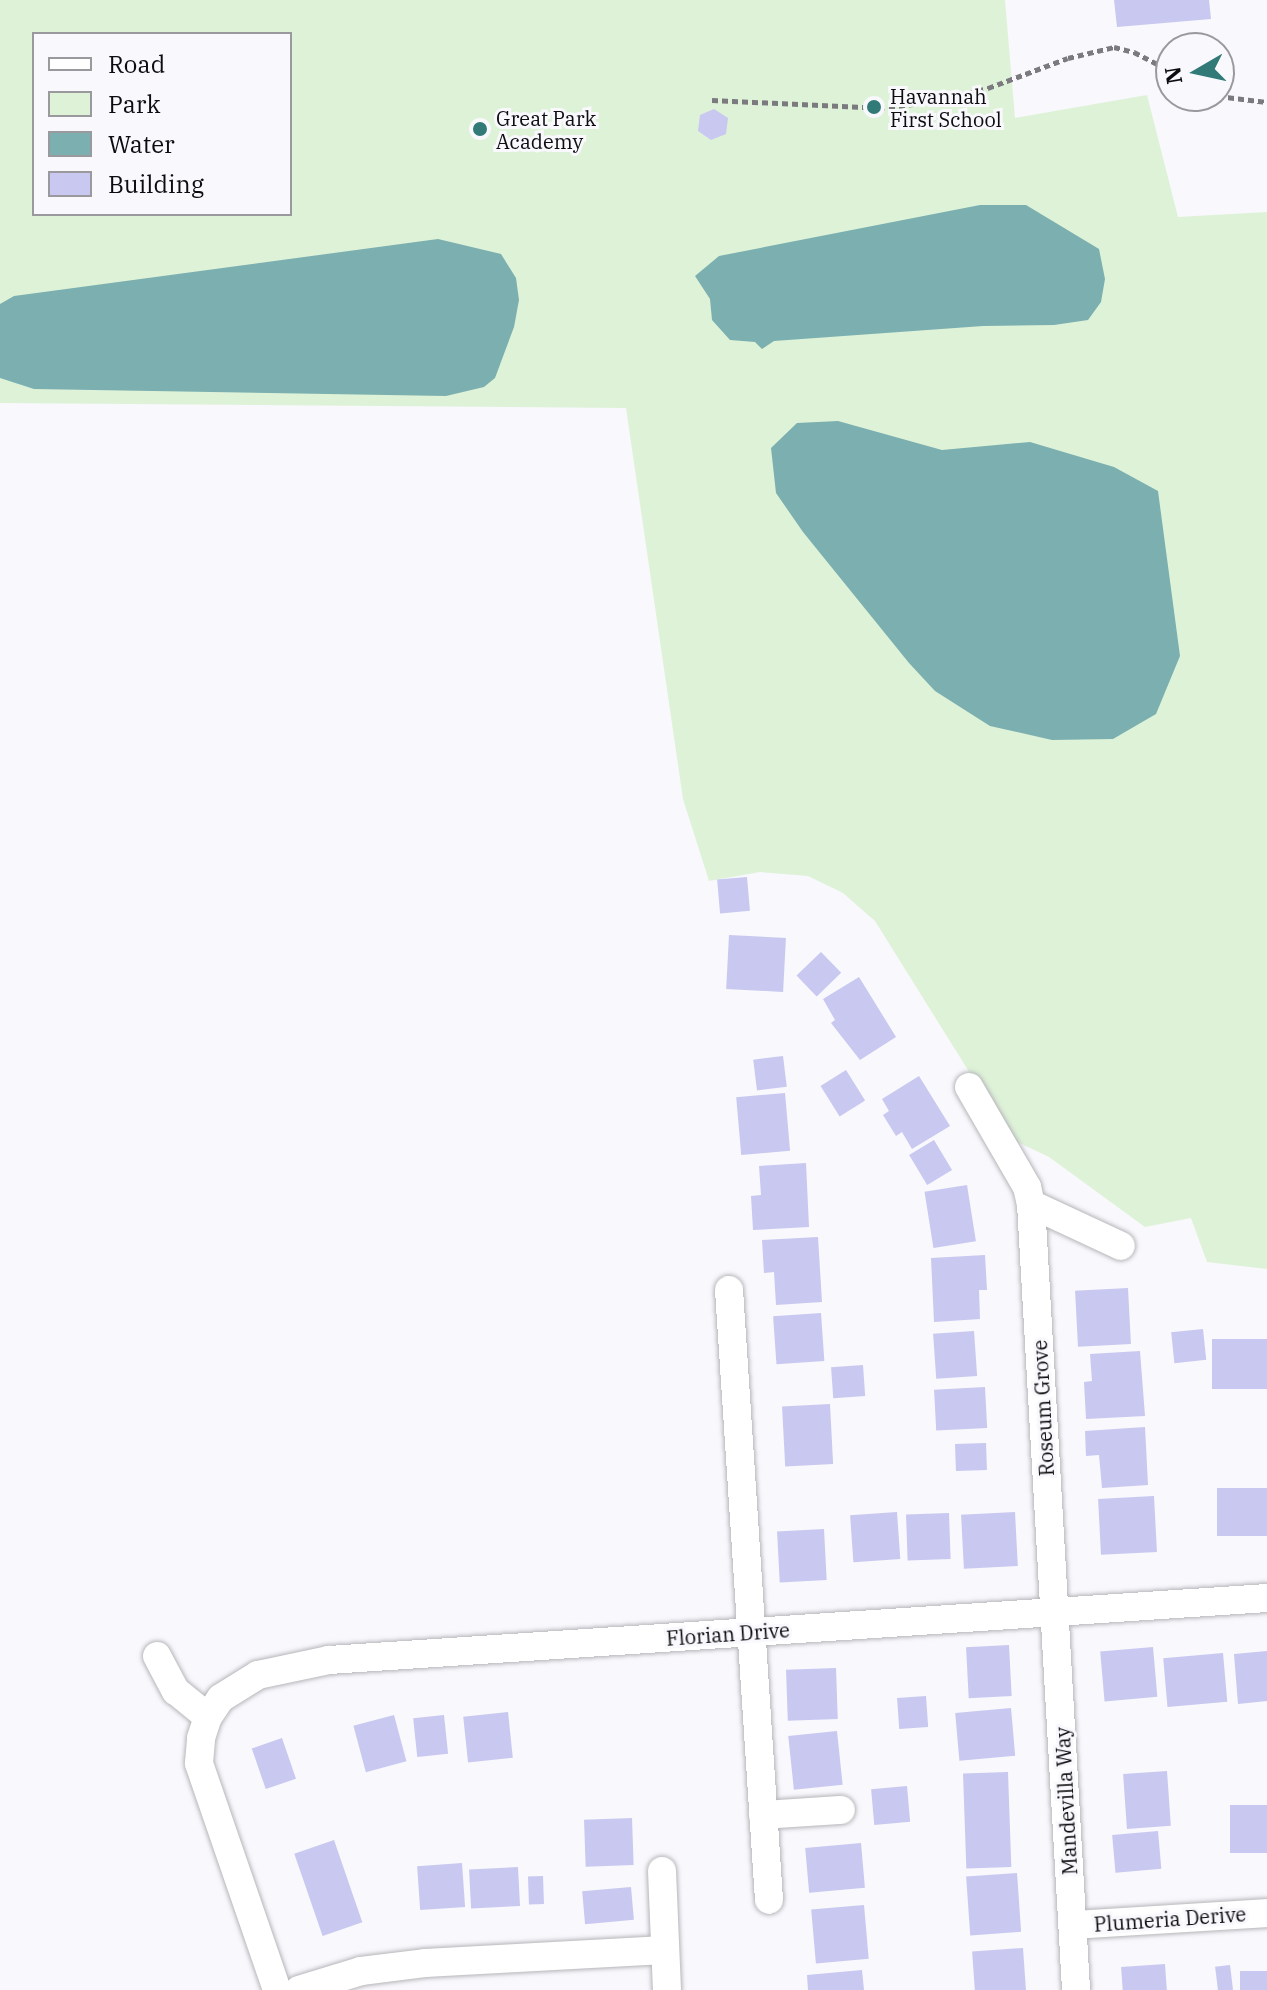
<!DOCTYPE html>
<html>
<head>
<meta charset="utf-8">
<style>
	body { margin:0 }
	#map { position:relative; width:1267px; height:1990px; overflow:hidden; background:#f8f8fd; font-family:"IBM Plex Serif",serif }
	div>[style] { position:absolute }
	.green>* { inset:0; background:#def2d8 }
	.water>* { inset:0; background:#7bafb0 }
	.building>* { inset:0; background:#c8c8f0; transform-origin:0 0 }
	.path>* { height:5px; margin-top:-2.5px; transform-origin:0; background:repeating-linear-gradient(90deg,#7b7b7f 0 6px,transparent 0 10px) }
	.roads { filter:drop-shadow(0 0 2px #b6b6ba) drop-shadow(0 0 2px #b6b6ba) }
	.street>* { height:28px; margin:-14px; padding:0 14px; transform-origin:14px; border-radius:14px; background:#fff }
	.dots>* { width:22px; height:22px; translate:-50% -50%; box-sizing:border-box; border:4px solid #f8f8fd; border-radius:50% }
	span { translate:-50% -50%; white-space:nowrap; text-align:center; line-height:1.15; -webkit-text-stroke:6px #f8f8fd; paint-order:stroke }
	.poi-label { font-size:20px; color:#0d0d0f }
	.left { translate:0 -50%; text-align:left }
	.street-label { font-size:20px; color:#0d0d0f }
	.legend { position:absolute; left:32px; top:32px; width:260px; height:184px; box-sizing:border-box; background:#f8f8fd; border:2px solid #9a9a9e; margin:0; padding:10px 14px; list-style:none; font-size:24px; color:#0d0d0f }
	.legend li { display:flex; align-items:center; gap:16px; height:40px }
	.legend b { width:40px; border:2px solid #9a9a9e }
	.north { position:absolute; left:1155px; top:32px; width:80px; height:80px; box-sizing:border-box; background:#f8f8fd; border:2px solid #9a9a9e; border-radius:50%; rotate:261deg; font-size:22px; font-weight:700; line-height:32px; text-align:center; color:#0d0d0f }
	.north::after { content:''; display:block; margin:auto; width:28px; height:36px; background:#317a77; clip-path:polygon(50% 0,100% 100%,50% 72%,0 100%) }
</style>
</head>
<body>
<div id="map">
	<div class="green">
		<div style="clip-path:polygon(evenodd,0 0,1005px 0,1015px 118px,1147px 95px,1178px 217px,1267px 212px,1267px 1269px,1207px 1262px,1191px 1218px,1145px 1227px,1049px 1157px,1011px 1139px,875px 921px,843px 893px,808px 876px,760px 872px,709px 881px,683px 799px,626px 408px,0 403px,0 0,34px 34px,290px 34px,290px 214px,34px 214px,34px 34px)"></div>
	</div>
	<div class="water">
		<div style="clip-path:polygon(980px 205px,1026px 205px,1099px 249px,1105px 279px,1101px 302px,1088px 320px,1054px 325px,983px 326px,774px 341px,762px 349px,755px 342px,730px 340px,712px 320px,710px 299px,695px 276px,719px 256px)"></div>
		<div style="clip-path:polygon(438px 239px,501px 254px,516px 278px,519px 300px,514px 327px,495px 378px,484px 387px,446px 396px,34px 389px,0 378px,0 304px,14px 296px)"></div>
		<div style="clip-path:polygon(838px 421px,942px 450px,1030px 442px,1114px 467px,1158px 491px,1180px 656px,1156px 714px,1113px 739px,1052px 740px,990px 726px,935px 691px,909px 663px,803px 532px,776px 493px,771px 448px,797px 423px)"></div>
	</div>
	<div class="building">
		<div style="clip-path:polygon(1114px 0,1209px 0,1211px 19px,1117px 27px)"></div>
		<div style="clip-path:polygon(714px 109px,728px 118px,726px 134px,711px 140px,698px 131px,700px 115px)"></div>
		<div style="left:747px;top:877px;width:34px;height:30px;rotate:85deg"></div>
		<div style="left:729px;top:935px;width:57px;height:54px;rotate:3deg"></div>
		<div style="left:821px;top:952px;width:29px;height:34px;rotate:46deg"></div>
		<div style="clip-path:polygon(859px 977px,896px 1037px,860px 1060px,831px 1023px,835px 1020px,823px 999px)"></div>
		<div style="left:783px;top:1056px;width:31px;height:30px;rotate:83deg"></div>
		<div style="left:846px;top:1070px;width:36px;height:30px;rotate:58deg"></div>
		<div style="clip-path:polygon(919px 1076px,950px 1126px,912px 1149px,902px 1132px,896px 1136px,883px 1115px,889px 1111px,882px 1099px)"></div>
		<div style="left:785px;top:1093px;width:58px;height:49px;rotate:85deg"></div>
		<div style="left:934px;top:1140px;width:35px;height:29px;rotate:59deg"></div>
		<div style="clip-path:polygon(806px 1163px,809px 1227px,753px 1230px,751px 1196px,761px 1195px,759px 1166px)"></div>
		<div style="left:967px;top:1185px;width:57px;height:43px;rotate:81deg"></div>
		<div style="clip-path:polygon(818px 1237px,822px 1302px,776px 1305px,774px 1272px,764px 1273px,762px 1240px)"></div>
		<div style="clip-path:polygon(985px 1255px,987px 1290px,979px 1290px,980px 1319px,934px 1322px,931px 1258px)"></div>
		<div style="left:1128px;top:1288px;width:56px;height:53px;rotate:87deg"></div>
		<div style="left:821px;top:1313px;width:48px;height:48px;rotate:86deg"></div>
		<div style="left:1203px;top:1329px;width:31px;height:32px;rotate:84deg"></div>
		<div style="left:974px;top:1331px;width:45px;height:41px;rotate:86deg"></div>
		<div style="left:1267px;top:1339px;width:50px;height:55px;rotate:90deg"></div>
		<div style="clip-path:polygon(1140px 1351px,1145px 1416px,1086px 1419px,1084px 1382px,1092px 1381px,1090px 1354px)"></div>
		<div style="left:863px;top:1365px;width:31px;height:32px;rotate:86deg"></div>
		<div style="left:985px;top:1387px;width:41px;height:51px;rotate:87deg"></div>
		<div style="left:830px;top:1404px;width:60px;height:48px;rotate:87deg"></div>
		<div style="clip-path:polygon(1145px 1427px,1148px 1485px,1102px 1488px,1099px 1455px,1086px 1456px,1085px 1431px)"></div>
		<div style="left:986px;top:1443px;width:27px;height:31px;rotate:88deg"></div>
		<div style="left:1267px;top:1488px;width:48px;height:50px;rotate:90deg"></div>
		<div style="left:1154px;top:1496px;width:56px;height:56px;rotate:87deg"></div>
		<div style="left:897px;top:1512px;width:47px;height:47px;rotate:86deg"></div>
		<div style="left:1015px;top:1512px;width:54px;height:54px;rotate:87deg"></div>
		<div style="left:949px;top:1513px;width:46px;height:43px;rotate:88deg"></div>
		<div style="left:824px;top:1529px;width:51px;height:47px;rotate:87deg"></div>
		<div style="left:1009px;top:1645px;width:51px;height:43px;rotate:87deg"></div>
		<div style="left:1153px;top:1647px;width:50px;height:53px;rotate:85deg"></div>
		<div style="clip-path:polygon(1267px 1651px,1267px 1701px,1238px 1704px,1234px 1654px)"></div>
		<div style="left:1223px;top:1653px;width:49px;height:60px;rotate:85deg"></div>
		<div style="left:836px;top:1668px;width:51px;height:50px;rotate:88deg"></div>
		<div style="left:926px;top:1696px;width:31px;height:29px;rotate:86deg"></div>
		<div style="left:1011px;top:1708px;width:48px;height:56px;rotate:85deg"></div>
		<div style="left:508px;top:1712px;width:46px;height:45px;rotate:84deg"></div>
		<div style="left:394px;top:1715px;width:48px;height:42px;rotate:75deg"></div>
		<div style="left:444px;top:1715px;width:39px;height:31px;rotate:84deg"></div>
		<div style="left:837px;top:1731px;width:54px;height:49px;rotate:84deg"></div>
		<div style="left:282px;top:1738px;width:43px;height:32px;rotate:71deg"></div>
		<div style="left:1167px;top:1771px;width:55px;height:44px;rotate:86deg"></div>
		<div style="left:1008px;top:1772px;width:95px;height:45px;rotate:88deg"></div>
		<div style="left:907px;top:1786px;width:36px;height:36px;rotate:85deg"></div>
		<div style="left:1267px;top:1805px;width:48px;height:37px;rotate:90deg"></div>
		<div style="left:632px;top:1818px;width:47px;height:48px;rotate:88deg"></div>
		<div style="left:1158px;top:1831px;width:38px;height:46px;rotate:85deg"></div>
		<div style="left:334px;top:1840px;width:87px;height:42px;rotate:71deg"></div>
		<div style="left:861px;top:1843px;width:45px;height:56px;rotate:85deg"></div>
		<div style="left:462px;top:1863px;width:44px;height:45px;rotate:86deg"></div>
		<div style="left:518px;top:1867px;width:39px;height:49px;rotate:87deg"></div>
		<div style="left:1017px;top:1873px;width:59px;height:51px;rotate:86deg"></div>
		<div style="left:543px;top:1876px;width:28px;height:15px;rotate:88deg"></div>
		<div style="left:631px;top:1887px;width:33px;height:49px;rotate:85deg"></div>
		<div style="left:864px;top:1905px;width:54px;height:53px;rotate:85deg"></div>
		<div style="left:1023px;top:1948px;width:42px;height:51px;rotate:86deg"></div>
		<div style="left:1165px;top:1964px;width:26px;height:44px;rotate:86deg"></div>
		<div style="left:1230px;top:1965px;width:25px;height:15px;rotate:83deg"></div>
		<div style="clip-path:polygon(862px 1970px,864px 1990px,808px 1990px,807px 1975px)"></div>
		<div style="left:1267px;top:1971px;width:19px;height:27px;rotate:90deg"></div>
	</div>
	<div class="path">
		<div style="left:1218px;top:96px;width:49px;rotate:7deg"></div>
		<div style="left:712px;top:100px;width:167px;rotate:2.7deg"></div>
		<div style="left:879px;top:108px;width:60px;rotate:-6.7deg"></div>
		<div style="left:939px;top:101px;width:51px;rotate:-14.9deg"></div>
		<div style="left:988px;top:88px;width:85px;rotate:-20.6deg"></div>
		<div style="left:1068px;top:58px;width:47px;rotate:-13.4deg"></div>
		<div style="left:1114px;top:47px;width:21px;rotate:14deg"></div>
		<div style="left:1134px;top:52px;width:42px;rotate:27.2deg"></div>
	</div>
	<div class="roads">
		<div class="street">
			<div style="left:969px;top:1087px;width:116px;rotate:59.9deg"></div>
			<div style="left:1027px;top:1187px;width:17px;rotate:77deg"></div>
			<div style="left:1031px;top:1204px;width:99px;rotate:25deg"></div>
			<div style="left:1031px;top:1204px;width:787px;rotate:86.72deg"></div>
			<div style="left:729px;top:1290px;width:611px;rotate:86.25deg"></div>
			<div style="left:157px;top:1656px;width:40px;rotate:62deg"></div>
			<div style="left:176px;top:1691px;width:41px;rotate:39.1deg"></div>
			<div style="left:763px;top:1815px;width:78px;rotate:-3.7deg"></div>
			<div style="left:662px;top:1871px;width:119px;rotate:87.6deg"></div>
			<div style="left:1073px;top:1925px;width:194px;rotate:-3.5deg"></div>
			<div style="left:277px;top:1990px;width:240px;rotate:-109deg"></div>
			<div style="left:199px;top:1763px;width:25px;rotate:-85deg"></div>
			<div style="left:201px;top:1738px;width:22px;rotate:-72deg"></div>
			<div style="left:208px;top:1717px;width:23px;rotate:-56deg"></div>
			<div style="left:221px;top:1698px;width:44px;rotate:-31.9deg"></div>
			<div style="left:258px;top:1675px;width:73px;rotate:-11.9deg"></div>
			<div style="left:329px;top:1660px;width:940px;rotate:-3.78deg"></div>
			<div style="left:299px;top:1990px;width:65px;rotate:-17deg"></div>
			<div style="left:361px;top:1971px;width:64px;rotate:-7.1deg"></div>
			<div style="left:425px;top:1963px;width:240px;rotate:-3.1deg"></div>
		</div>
	</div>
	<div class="dots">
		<div style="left:874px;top:107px;background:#317a77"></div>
		<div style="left:480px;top:129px;background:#317a77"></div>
	</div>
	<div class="poi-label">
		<span class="left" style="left:890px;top:108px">Havannah<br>First School</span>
		<span class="left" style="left:496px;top:130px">Great Park<br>Academy</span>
	</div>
	<div class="street-label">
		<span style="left:1043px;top:1408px;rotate:-93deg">Roseum Grove</span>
		<span style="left:728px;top:1634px;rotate:-4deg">Florian Drive</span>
		<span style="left:1066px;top:1801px;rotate:-93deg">Mandevilla Way</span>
		<span style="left:1170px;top:1919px;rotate:-4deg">Plumeria Derive</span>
	</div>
	<ul class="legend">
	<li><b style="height:10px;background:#fff"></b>Road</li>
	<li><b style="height:22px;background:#def2d8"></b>Park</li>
	<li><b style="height:22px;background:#7bafb0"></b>Water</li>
	<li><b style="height:22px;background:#c8c8f0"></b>Building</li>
	</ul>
	<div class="north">N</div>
</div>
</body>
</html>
